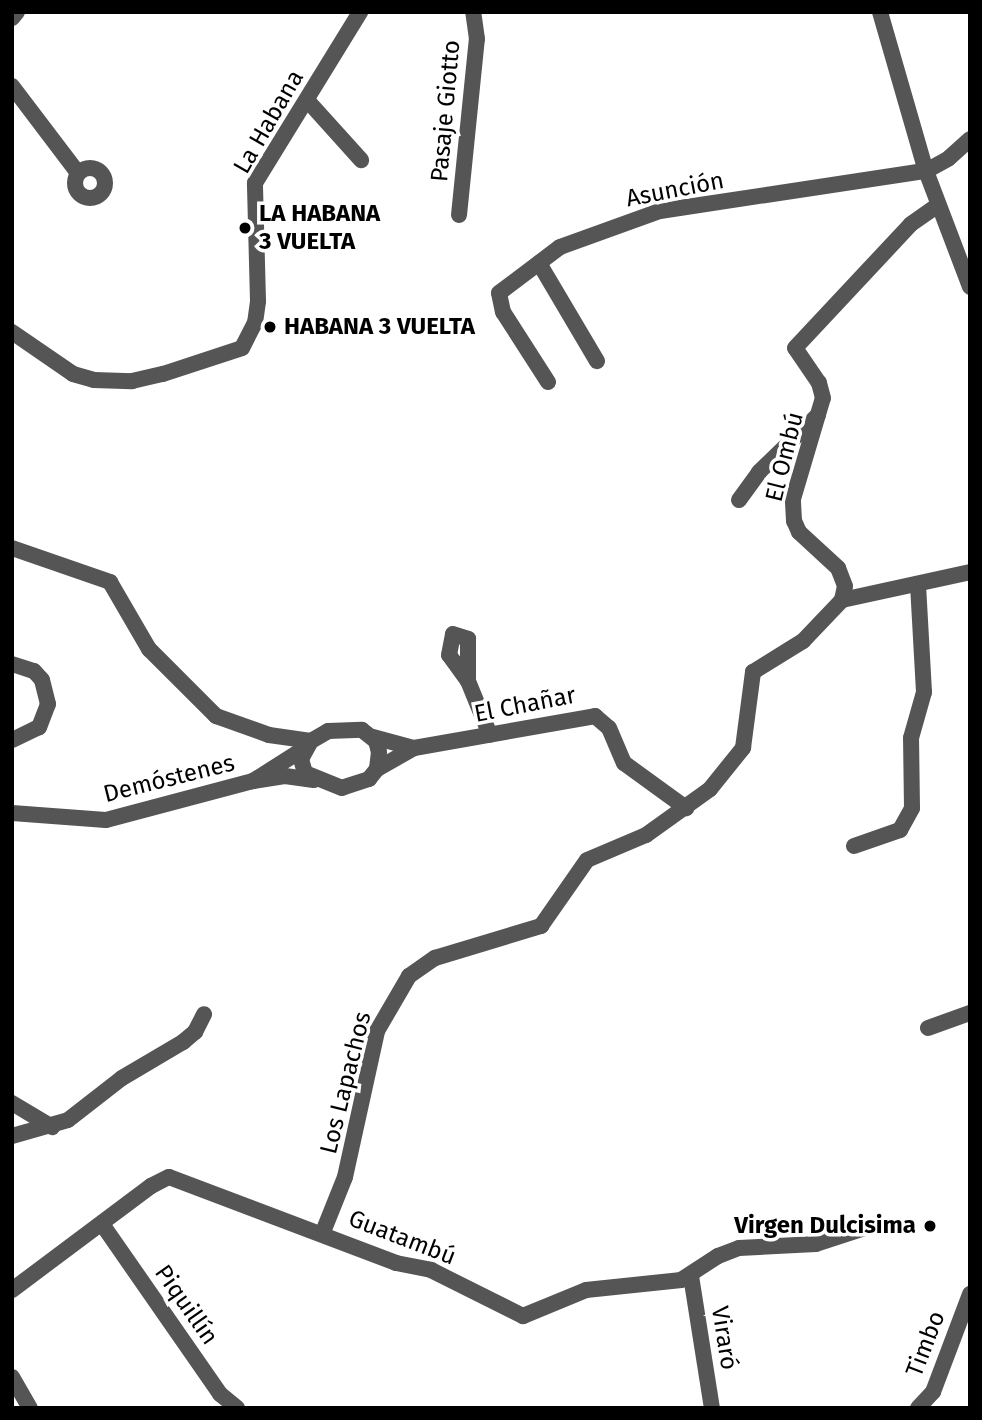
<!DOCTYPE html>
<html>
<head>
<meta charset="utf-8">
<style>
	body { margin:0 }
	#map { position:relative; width:982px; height:1420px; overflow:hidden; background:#fff; font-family:"Fira Sans",sans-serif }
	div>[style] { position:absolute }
	.minor>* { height:16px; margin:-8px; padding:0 8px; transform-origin:8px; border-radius:8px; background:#555 }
	.minor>.ring { margin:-8px; padding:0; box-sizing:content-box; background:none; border:16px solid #555; border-radius:50% }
	.dots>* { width:19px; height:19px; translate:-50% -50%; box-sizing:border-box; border:4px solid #fff; border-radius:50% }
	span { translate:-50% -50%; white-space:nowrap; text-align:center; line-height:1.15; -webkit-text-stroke:7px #fff; paint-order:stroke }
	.street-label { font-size:24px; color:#000 }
	.poi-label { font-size:24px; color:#000; font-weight:700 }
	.left { translate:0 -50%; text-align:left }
	.right { translate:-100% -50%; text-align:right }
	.frame { position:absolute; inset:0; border:14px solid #000; pointer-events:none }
</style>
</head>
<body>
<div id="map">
	<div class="minor">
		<div style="left:880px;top:12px;width:166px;rotate:73.9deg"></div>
		<div style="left:926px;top:171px;width:124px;rotate:69.2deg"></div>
		<div style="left:12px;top:18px;width:8px;rotate:-50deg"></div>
		<div style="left:12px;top:86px;width:109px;rotate:52.8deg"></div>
		<div style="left:307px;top:100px;width:81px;rotate:48deg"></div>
		<div class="ring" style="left:75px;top:168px;width:14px;height:14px"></div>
		<div style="left:459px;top:215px;width:177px;rotate:-84.2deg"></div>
		<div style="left:477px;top:39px;width:27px;rotate:-98deg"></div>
		<div style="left:539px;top:263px;width:114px;rotate:59.4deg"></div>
		<div style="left:12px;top:332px;width:74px;rotate:34.5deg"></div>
		<div style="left:73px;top:374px;width:22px;rotate:16deg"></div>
		<div style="left:94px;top:380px;width:38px;rotate:2deg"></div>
		<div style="left:132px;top:381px;width:32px;rotate:-13deg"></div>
		<div style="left:163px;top:374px;width:83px;rotate:-18.2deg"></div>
		<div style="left:242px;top:348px;width:28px;rotate:-63deg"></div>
		<div style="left:255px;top:323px;width:22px;rotate:-82deg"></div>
		<div style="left:258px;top:301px;width:118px;rotate:-91.5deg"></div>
		<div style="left:255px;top:183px;width:201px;rotate:-58.4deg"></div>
		<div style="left:548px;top:382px;width:83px;rotate:-122.7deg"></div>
		<div style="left:503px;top:312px;width:19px;rotate:-102deg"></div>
		<div style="left:499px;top:293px;width:76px;rotate:-37deg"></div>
		<div style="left:560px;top:247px;width:106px;rotate:-19.8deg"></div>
		<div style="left:660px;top:211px;width:269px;rotate:-8.6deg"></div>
		<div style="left:926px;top:171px;width:26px;rotate:-29deg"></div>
		<div style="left:949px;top:158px;width:28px;rotate:-42deg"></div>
		<div style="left:739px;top:500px;width:34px;rotate:-54deg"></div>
		<div style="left:759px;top:472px;width:82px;rotate:-44deg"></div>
		<div style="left:12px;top:548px;width:104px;rotate:19.1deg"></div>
		<div style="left:110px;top:582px;width:78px;rotate:59.8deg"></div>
		<div style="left:149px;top:649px;width:95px;rotate:45deg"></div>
		<div style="left:216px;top:716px;width:56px;rotate:19.7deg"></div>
		<div style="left:269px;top:735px;width:42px;rotate:8.1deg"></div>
		<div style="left:842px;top:600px;width:14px;rotate:-78deg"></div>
		<div style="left:845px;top:586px;width:19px;rotate:-111deg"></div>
		<div style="left:838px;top:568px;width:53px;rotate:-137.3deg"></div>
		<div style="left:799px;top:532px;width:12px;rotate:-114deg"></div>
		<div style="left:794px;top:521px;width:22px;rotate:-93deg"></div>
		<div style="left:793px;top:499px;width:105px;rotate:-73.5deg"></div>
		<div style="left:823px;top:398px;width:16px;rotate:-105deg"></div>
		<div style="left:819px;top:383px;width:42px;rotate:-124.4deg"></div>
		<div style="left:795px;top:348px;width:170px;rotate:-46.9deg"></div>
		<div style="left:911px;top:224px;width:32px;rotate:-35deg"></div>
		<div style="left:12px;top:664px;width:23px;rotate:18deg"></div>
		<div style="left:34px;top:671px;width:12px;rotate:48deg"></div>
		<div style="left:42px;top:680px;width:25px;rotate:76deg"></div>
		<div style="left:48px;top:704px;width:25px;rotate:111deg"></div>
		<div style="left:39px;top:727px;width:30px;rotate:154deg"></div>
		<div style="left:468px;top:681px;width:32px;rotate:-126deg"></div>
		<div style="left:449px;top:655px;width:21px;rotate:-79deg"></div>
		<div style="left:453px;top:634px;width:16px;rotate:18deg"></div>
		<div style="left:468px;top:639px;width:42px;rotate:90deg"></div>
		<div style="left:468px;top:681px;width:58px;rotate:67.8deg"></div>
		<div style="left:362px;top:730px;width:18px;rotate:38deg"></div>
		<div style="left:376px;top:741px;width:11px;rotate:75deg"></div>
		<div style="left:379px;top:752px;width:17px;rotate:97deg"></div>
		<div style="left:377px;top:769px;width:13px;rotate:129deg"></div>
		<div style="left:369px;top:779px;width:28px;rotate:162deg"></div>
		<div style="left:342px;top:788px;width:40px;rotate:-158deg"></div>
		<div style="left:305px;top:773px;width:15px;rotate:-106deg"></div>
		<div style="left:301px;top:759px;width:21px;rotate:-61deg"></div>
		<div style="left:311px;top:741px;width:20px;rotate:-30deg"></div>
		<div style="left:328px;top:731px;width:34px;rotate:-2deg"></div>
		<div style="left:373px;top:737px;width:42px;rotate:15deg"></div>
		<div style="left:414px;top:748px;width:43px;rotate:150.4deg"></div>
		<div style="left:305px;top:748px;width:62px;rotate:147.6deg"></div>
		<div style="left:253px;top:781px;width:32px;rotate:-9deg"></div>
		<div style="left:285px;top:776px;width:29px;rotate:8deg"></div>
		<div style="left:414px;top:748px;width:184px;rotate:-10deg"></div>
		<div style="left:595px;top:716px;width:18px;rotate:41deg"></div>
		<div style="left:609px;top:728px;width:38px;rotate:67deg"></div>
		<div style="left:624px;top:763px;width:77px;rotate:36deg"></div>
		<div style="left:12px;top:813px;width:94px;rotate:4.3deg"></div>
		<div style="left:106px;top:820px;width:152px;rotate:-14.9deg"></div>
		<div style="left:854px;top:846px;width:49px;rotate:-19.2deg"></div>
		<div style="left:900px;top:830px;width:25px;rotate:-61deg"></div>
		<div style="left:912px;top:808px;width:70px;rotate:-90.8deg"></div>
		<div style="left:911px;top:738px;width:48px;rotate:-74.2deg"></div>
		<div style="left:924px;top:692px;width:108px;rotate:-93.2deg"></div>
		<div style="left:928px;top:1028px;width:45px;rotate:-19.7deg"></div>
		<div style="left:12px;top:1103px;width:47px;rotate:31deg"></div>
		<div style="left:12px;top:1136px;width:58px;rotate:-15.9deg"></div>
		<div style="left:68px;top:1120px;width:68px;rotate:-37.9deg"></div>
		<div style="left:122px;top:1078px;width:71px;rotate:-30.5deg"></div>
		<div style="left:183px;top:1042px;width:16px;rotate:-40deg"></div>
		<div style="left:195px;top:1032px;width:20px;rotate:-63deg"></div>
		<div style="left:102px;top:1224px;width:207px;rotate:55.2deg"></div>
		<div style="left:220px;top:1394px;width:22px;rotate:39deg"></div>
		<div style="left:323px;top:1232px;width:59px;rotate:-68.2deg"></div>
		<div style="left:345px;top:1177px;width:149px;rotate:-77.6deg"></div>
		<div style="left:377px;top:1031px;width:64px;rotate:-59.8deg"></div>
		<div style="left:409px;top:976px;width:32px;rotate:-35deg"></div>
		<div style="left:435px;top:958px;width:111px;rotate:-16.8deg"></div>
		<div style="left:541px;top:926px;width:80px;rotate:-55.1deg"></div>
		<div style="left:587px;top:860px;width:64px;rotate:-23deg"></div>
		<div style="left:646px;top:835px;width:79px;rotate:-35.7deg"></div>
		<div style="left:710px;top:789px;width:53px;rotate:-51.2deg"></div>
		<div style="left:743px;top:748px;width:77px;rotate:-82.5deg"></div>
		<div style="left:753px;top:672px;width:59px;rotate:-31.8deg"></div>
		<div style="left:803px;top:641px;width:57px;rotate:-46.4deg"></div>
		<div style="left:842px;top:600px;width:131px;rotate:-12.3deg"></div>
		<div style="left:691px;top:1276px;width:134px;rotate:81deg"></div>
		<div style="left:12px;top:1290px;width:174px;rotate:-36.8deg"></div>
		<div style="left:151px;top:1186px;width:20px;rotate:-27deg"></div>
		<div style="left:169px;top:1177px;width:243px;rotate:20.7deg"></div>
		<div style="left:396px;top:1263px;width:36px;rotate:11deg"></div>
		<div style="left:431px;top:1270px;width:103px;rotate:26.6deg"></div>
		<div style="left:523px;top:1316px;width:68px;rotate:-22.4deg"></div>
		<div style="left:586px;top:1290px;width:96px;rotate:-6deg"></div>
		<div style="left:681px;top:1280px;width:44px;rotate:-33deg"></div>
		<div style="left:718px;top:1256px;width:22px;rotate:-21deg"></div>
		<div style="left:739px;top:1248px;width:77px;rotate:-3deg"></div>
		<div style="left:816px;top:1244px;width:67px;rotate:-18.2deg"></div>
		<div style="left:12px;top:1377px;width:36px;rotate:60deg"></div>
		<div style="left:918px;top:1408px;width:22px;rotate:-47deg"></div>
		<div style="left:933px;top:1392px;width:105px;rotate:-69.3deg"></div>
	</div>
	<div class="dots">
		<div style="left:245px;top:228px;background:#000"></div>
		<div style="left:270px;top:327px;background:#000"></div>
		<div style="left:930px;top:1226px;background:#000"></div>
	</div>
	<div class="street-label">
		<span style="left:446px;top:111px;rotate:-85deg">Pasaje Giotto</span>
		<span style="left:269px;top:122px;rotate:-60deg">La Habana</span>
		<span style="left:675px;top:190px;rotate:-11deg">Asunción</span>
		<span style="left:785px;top:457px;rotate:-76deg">El Ombú</span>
		<span style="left:525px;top:705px;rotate:-11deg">El Chañar</span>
		<span style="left:169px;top:779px;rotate:-14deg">Demóstenes</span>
		<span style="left:346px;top:1083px;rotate:-76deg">Los Lapachos</span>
		<span style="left:402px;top:1238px;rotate:21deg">Guatambú</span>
		<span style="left:186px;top:1305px;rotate:55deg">Piquillín</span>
		<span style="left:724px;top:1338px;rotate:81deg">Viraró</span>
		<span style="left:926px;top:1344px;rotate:-69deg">Timbo</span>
	</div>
	<div class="poi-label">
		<span class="left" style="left:259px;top:228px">LA HABANA<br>3 VUELTA</span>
		<span class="left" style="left:284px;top:327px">HABANA 3 VUELTA</span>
		<span class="right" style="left:916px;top:1226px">Virgen Dulcisima</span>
	</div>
	<div class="frame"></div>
</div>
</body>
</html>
